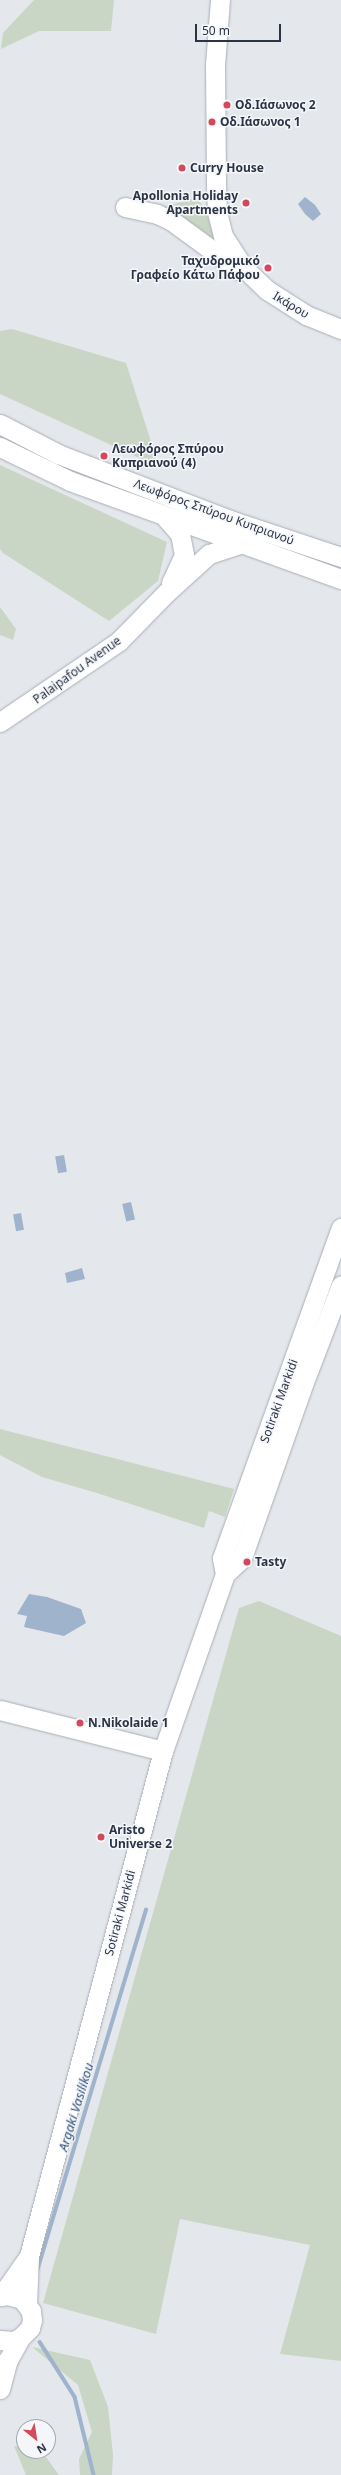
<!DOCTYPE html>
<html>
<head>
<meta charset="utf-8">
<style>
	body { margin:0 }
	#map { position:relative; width:341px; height:2475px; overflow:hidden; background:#e4e7ec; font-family:"Noto Sans",sans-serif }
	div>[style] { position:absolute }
	.green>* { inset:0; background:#c9d6c5 }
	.water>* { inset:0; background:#9fb4cc; transform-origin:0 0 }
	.stream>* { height:3.5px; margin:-1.75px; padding:0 1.75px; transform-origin:1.75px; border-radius:1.75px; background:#9fb4cc }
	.roads { filter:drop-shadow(0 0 1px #a9aeb7) drop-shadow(0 0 1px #a9aeb7) }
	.secondary>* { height:19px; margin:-9.5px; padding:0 9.5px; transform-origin:9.5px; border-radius:9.5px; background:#fff }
	.dots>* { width:11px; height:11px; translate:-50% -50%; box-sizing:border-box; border:2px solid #f4f6f9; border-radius:50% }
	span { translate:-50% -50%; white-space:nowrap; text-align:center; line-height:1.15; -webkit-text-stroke:3px #f4f6f9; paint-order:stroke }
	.poi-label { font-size:12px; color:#2b3445; font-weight:700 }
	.left { translate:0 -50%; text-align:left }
	.right { translate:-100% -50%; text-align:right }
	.street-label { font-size:12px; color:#2b3445 }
	.water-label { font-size:13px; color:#34527a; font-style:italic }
	.north { position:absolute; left:16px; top:2419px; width:40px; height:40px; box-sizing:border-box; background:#f4f6f9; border:1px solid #a4a8b1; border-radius:50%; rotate:150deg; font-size:11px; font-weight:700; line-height:16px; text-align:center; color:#2b3445 }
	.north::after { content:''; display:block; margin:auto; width:14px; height:18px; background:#d1495b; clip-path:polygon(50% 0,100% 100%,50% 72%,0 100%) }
	.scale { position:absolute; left:195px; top:24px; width:86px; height:18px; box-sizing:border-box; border:2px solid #2b3445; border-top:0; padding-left:5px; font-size:12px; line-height:14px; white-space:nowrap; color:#2b3445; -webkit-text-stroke:3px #f4f6f9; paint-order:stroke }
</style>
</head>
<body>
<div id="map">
	<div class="green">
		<div style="clip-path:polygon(34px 0,114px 0,111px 31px,39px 31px,1px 49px,3px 33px)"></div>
		<div style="clip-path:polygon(192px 199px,199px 201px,206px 210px,214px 239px,211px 241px,163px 207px)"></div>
		<div style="clip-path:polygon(12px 329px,126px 363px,159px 467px,0 394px,0 331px)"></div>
		<div style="clip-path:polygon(0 465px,167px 542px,158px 581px,109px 621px,3px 553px,0 549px)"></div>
		<div style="clip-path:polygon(0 607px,16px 629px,13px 640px,0 635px)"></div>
		<div style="clip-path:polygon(0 1429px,234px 1489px,225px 1517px,209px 1511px,204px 1528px,97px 1493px,42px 1477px,0 1455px)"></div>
		<div style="clip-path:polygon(259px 1601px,341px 1636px,341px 2361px,280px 2354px,310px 2245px,180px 2219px,156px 2334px,43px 2303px,239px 1608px)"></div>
		<div style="clip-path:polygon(32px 2347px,90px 2360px,108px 2407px,113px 2455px,112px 2475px,80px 2475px,79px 2459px,92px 2432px,78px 2385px)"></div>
		<div style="clip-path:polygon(14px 2446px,24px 2448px,24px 2451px,43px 2453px,59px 2475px,26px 2475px)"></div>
	</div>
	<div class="water">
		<div style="clip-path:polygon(305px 197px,315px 205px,321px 214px,313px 221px,305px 214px,298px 204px)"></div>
		<div style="left:64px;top:1155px;width:17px;height:9px;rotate:80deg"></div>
		<div style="left:131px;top:1202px;width:18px;height:9px;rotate:77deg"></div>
		<div style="left:21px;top:1213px;width:17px;height:8px;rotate:80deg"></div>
		<div style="clip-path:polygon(82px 1268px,85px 1279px,67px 1283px,65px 1273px)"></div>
		<div style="clip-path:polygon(29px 1594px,47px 1597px,81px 1609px,86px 1623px,64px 1636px,24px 1627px,27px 1616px,17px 1614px)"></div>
	</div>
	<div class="stream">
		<div style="left:37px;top:2271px;width:377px;rotate:-73.2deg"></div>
		<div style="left:40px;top:2342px;width:65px;rotate:57.5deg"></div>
		<div style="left:75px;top:2397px;width:80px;rotate:76.3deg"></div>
	</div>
	<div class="roads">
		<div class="secondary">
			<div style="left:220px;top:0;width:65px;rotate:94.4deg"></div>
			<div style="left:215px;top:65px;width:120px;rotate:89.5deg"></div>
			<div style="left:216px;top:185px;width:27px;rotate:88deg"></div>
			<div style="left:217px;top:212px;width:25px;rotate:76deg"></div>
			<div style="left:223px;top:236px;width:37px;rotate:57deg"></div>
			<div style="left:243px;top:267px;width:33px;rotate:44deg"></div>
			<div style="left:267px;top:290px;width:46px;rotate:32.7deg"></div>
			<div style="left:306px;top:315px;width:38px;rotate:22deg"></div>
			<div style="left:125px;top:207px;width:33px;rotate:12deg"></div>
			<div style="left:157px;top:214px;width:17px;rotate:25deg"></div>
			<div style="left:172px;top:221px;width:83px;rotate:36.2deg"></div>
			<div style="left:0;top:424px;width:65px;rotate:27.3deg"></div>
			<div style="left:58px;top:454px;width:184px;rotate:21deg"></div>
			<div style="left:230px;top:520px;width:117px;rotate:18.4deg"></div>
			<div style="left:0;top:447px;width:78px;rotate:25.9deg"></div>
			<div style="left:70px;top:481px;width:288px;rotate:19.9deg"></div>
			<div style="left:166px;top:518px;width:21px;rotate:49deg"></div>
			<div style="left:180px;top:534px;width:21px;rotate:79deg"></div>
			<div style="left:184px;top:555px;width:31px;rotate:115deg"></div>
			<div style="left:0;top:722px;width:144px;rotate:-34.2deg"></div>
			<div style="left:119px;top:641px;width:67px;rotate:-45.6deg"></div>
			<div style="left:166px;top:593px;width:58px;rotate:-42.2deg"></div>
			<div style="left:209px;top:554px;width:33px;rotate:-18deg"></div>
			<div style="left:225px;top:1574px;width:16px;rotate:-101deg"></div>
			<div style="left:222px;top:1558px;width:351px;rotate:-70.2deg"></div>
			<div style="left:0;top:1710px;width:168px;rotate:14.1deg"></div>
			<div style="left:0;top:2296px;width:8px;rotate:-7deg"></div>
			<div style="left:8px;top:2295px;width:15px;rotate:16deg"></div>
			<div style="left:22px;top:2299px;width:15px;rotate:53deg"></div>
			<div style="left:31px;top:2311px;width:9px;rotate:84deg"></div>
			<div style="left:32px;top:2320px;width:8px;rotate:104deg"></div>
			<div style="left:30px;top:2328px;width:14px;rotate:135deg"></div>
			<div style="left:20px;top:2338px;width:8px;rotate:157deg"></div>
			<div style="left:13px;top:2341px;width:13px;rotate:-176deg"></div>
			<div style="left:1px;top:2296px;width:49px;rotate:-55deg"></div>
			<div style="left:27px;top:2304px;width:48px;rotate:-87.6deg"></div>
			<div style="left:29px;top:2256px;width:522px;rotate:-75.14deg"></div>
			<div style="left:163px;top:1751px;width:188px;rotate:-70.7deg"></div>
			<div style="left:225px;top:1574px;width:23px;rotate:-43deg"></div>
			<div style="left:242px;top:1558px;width:178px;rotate:-70.6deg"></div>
			<div style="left:301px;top:1390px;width:112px;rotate:-69.1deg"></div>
			<div style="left:0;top:2389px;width:30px;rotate:-75deg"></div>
			<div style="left:8px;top:2360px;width:25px;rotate:-61deg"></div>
		</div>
	</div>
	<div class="dots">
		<div style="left:227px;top:105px;background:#d1495b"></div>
		<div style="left:212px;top:122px;background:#d1495b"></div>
		<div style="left:182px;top:168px;background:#d1495b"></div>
		<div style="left:246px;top:203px;background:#d1495b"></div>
		<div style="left:268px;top:268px;background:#d1495b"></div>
		<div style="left:104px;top:456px;background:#d1495b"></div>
		<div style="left:247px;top:1562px;background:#d1495b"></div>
		<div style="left:80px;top:1723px;background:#d1495b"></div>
		<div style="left:101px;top:1837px;background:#d1495b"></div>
	</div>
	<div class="poi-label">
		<span class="left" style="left:235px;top:105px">Οδ.Ιάσωνος 2</span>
		<span class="left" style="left:220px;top:122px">Οδ.Ιάσωνος 1</span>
		<span class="left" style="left:190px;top:168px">Curry House</span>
		<span class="right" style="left:238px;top:203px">Apollonia Holiday<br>Apartments</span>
		<span class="right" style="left:260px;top:268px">Ταχυδρομικό<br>Γραφείο Κάτω Πάφου</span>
		<span class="left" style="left:112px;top:456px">Λεωφόρος Σπύρου<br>Κυπριανού (4)</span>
		<span class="left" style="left:255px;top:1562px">Tasty</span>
		<span class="left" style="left:88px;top:1723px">N.Nikolaide 1</span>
		<span class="left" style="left:109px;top:1837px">Aristo<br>Universe 2</span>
	</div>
	<div class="street-label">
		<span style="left:291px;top:305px;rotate:31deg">Ικάρου</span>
		<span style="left:214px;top:512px;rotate:20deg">Λεωφόρος Σπύρου Κυπριανού</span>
		<span style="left:77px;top:670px;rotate:-36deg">Palaipafou Avenue</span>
		<span style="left:279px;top:1401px;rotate:-70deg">Sotiraki Markidi</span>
		<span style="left:120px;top:1913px;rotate:-75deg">Sotiraki Markidi</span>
	</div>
	<div class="water-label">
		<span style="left:76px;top:2107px;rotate:-73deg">Argaki Vasilikou</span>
	</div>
	<div class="north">N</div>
	<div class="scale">50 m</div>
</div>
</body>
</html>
